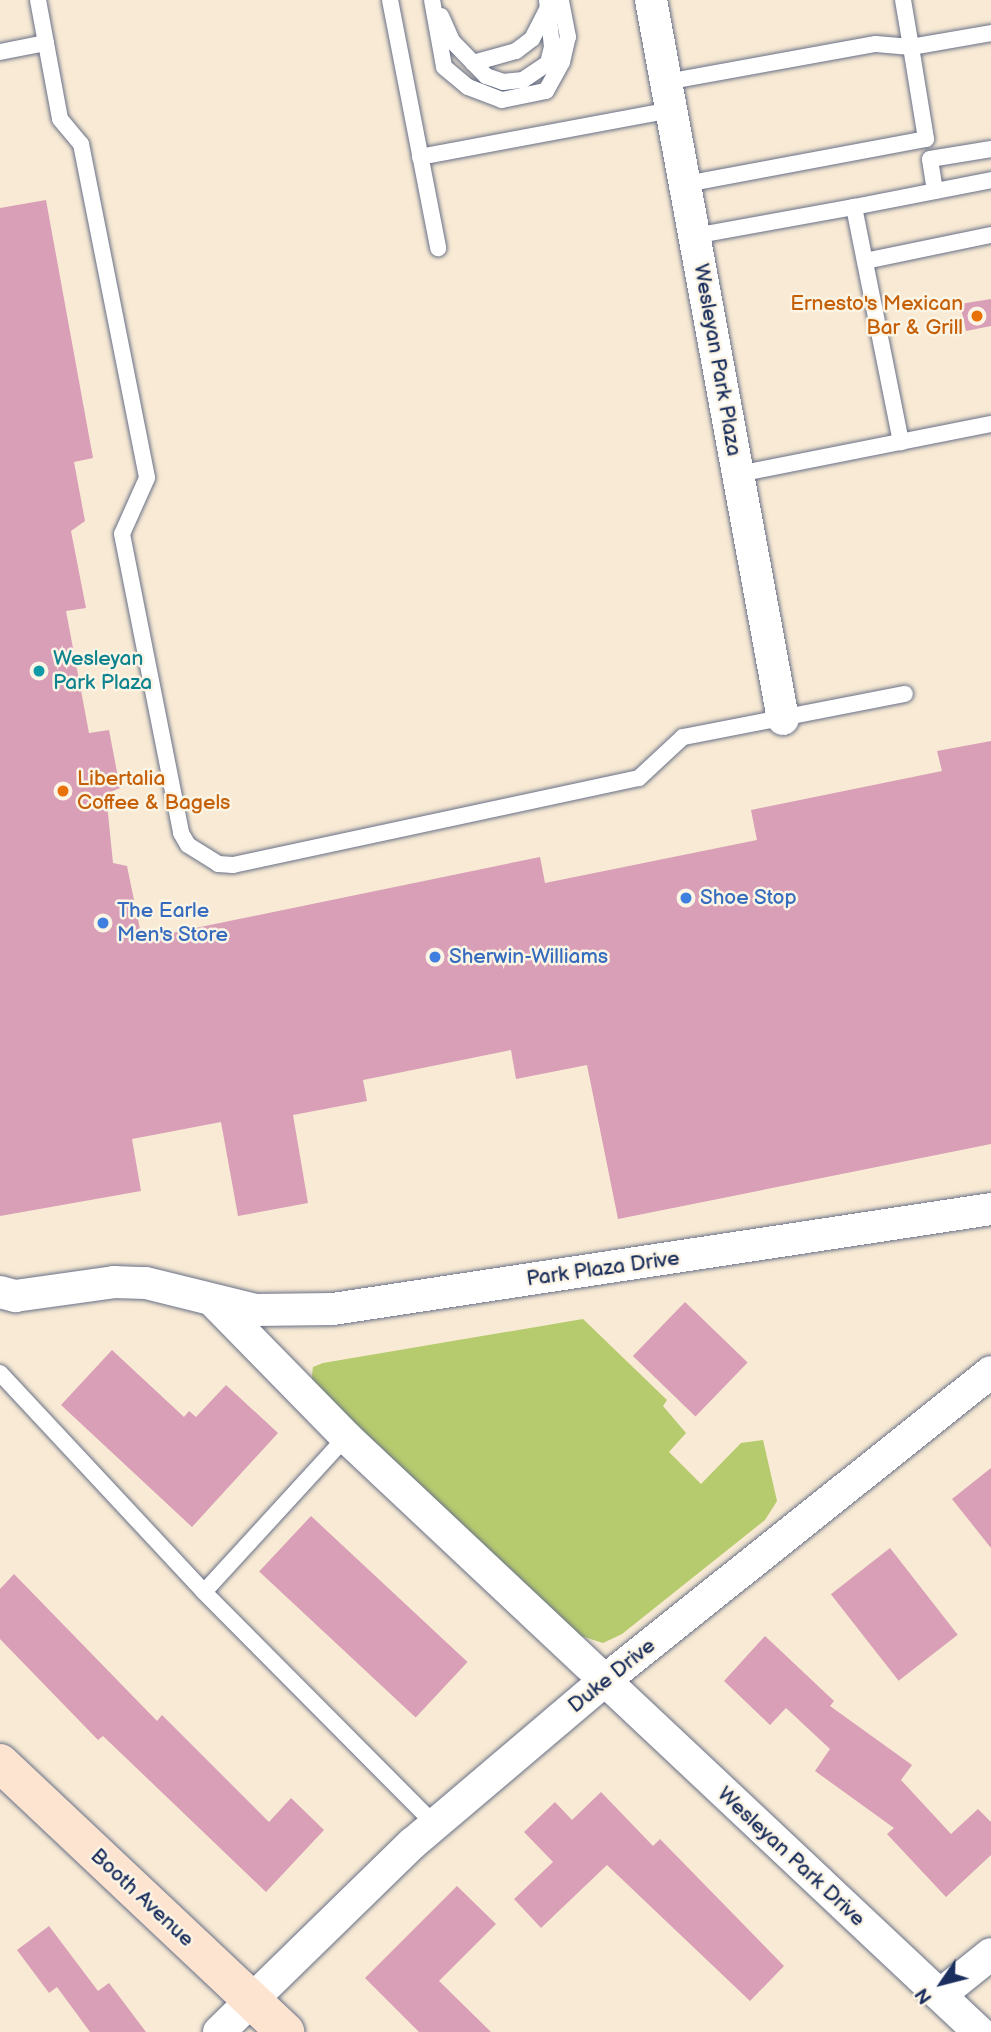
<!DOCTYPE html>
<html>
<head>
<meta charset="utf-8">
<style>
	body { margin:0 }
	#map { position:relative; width:991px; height:2032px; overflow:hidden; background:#f8ead4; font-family:"Balsamiq Sans",sans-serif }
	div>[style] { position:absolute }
	.green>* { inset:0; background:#b6ca6e }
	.building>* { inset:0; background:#d89fb7; transform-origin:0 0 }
	.roads { filter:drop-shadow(0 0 2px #687087) drop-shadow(0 0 2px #687087) }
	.lane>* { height:16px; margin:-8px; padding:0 8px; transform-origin:8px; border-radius:8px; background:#fff }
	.street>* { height:32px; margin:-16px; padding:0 16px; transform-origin:16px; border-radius:16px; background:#fff }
	.secondary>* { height:38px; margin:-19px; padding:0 19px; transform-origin:19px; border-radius:19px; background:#fde4d1 }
	.dots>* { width:19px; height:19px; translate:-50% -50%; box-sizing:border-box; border:4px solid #fcf5e5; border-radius:50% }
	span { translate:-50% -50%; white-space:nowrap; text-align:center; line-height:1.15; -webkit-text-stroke:5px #fcf5e5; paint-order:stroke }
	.food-label { font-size:21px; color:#c56008 }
	.right { translate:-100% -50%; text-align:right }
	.left { translate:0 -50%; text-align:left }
	.street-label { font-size:21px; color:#1b2f5e }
	.culture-label { font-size:21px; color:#0d838f }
	.shop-label { font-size:21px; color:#366cbe }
	.north { position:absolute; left:907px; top:1948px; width:70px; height:70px; -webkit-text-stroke:5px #fcf5e5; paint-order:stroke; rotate:235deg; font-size:19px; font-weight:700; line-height:28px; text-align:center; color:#1b2f5e }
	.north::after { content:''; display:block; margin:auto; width:24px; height:32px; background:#1b2f5e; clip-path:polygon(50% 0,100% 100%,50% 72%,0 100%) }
</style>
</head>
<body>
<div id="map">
	<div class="green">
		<div style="clip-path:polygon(583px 1319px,667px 1400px,663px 1406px,686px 1433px,669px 1452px,701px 1484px,741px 1443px,763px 1440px,777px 1501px,765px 1520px,622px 1634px,603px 1643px,575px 1634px,313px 1384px,312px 1375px,313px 1367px,323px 1363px)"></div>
	</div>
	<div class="building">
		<div style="clip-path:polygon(46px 200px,93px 458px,74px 462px,85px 521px,71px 531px,86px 608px,66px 611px,89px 733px,109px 730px,120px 788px,106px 794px,113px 863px,127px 866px,142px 939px,540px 857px,545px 883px,757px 840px,751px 810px,942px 771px,937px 751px,991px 741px,991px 1144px,618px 1219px,587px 1065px,516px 1079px,511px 1050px,363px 1080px,367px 1101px,293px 1115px,308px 1203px,238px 1216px,221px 1122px,132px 1139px,141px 1191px,0 1216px,0 208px)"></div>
		<div style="clip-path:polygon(991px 299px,991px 326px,966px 331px,960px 304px)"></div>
		<div style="left:685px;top:1302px;width:87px;height:75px;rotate:44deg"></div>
		<div style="clip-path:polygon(112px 1350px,184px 1417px,189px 1411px,196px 1417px,226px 1385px,278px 1433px,192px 1527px,61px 1405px)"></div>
		<div style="clip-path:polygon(991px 1468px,991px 1548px,952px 1499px)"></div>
		<div style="left:311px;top:1516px;width:214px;height:76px;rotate:43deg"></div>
		<div style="left:890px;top:1548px;width:110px;height:75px;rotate:52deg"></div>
		<div style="clip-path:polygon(14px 1574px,157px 1721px,162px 1715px,269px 1822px,291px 1798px,324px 1830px,266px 1892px,103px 1736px,98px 1740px,0 1639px,0 1589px)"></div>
		<div style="clip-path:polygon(765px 1636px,834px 1701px,830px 1706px,912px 1765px,901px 1780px,951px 1834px,978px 1809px,991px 1822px,991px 1855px,946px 1897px,887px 1834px,894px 1828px,815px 1771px,830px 1749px,786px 1708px,770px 1725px,724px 1681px)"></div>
		<div style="clip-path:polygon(601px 1792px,653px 1846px,660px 1839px,784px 1966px,750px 2001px,607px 1865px,541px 1928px,514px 1899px,553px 1862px,524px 1832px,555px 1802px,572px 1820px)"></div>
		<div style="clip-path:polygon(457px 1886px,496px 1924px,439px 1981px,491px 2032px,419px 2032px,365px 1978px)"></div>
		<div style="clip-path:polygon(49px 1926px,98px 1991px,109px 1983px,146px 2032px,90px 2032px,57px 1987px,49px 1993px,17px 1950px)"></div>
	</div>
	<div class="roads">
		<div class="lane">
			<div style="left:38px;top:0;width:121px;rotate:79.5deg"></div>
			<div style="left:60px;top:119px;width:33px;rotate:50deg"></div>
			<div style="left:81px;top:144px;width:340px;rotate:78.8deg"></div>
			<div style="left:147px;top:478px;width:61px;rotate:114.1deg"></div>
			<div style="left:122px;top:534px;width:305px;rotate:78.8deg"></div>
			<div style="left:181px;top:833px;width:14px;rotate:60deg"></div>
			<div style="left:188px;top:845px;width:36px;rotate:32deg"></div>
			<div style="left:218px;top:864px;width:15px;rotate:4deg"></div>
			<div style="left:233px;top:865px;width:415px;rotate:-12.1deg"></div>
			<div style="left:639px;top:778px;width:60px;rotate:-43deg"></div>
			<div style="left:683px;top:737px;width:226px;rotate:-11deg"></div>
			<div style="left:390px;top:0;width:253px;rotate:79deg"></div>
			<div style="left:432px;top:0;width:68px;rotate:79.8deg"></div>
			<div style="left:444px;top:67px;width:31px;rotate:40deg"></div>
			<div style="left:468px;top:87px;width:36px;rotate:21deg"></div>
			<div style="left:502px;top:100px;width:45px;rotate:-11.6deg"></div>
			<div style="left:546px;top:91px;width:33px;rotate:-61deg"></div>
			<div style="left:562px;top:62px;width:26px;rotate:-77deg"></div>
			<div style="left:568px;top:37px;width:38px;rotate:-101deg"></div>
			<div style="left:903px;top:0;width:48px;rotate:80.3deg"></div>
			<div style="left:911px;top:47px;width:81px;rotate:-9.9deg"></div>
			<div style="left:441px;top:16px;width:27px;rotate:66deg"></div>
			<div style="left:452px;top:41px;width:49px;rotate:45.8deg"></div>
			<div style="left:486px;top:76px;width:18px;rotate:19deg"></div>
			<div style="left:503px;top:82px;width:20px;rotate:-6deg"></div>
			<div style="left:523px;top:80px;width:30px;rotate:-34deg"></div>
			<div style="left:548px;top:63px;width:16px;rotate:-76deg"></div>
			<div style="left:552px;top:47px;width:47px;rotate:-96.1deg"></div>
			<div style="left:0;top:52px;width:47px;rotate:-11.1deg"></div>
			<div style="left:473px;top:63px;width:45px;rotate:-15.6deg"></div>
			<div style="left:516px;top:51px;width:20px;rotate:-37deg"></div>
			<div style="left:532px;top:39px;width:35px;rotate:-63deg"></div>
			<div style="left:666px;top:82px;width:213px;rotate:-10.3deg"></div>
			<div style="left:876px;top:44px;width:35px;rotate:5deg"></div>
			<div style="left:911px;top:47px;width:93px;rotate:80.7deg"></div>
			<div style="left:926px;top:139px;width:245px;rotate:169.4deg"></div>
			<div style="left:420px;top:157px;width:255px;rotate:-10.6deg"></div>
			<div style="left:935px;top:191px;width:32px;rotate:-99deg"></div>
			<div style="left:930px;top:159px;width:62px;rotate:-9.3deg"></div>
			<div style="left:854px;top:207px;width:140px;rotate:-11.1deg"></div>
			<div style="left:694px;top:236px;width:163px;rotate:-10.3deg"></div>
			<div style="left:854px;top:207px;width:240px;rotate:78.7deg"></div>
			<div style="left:865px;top:261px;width:129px;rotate:-11.7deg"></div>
			<div style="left:738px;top:474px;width:258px;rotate:-11.2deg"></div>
			<div style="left:0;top:1373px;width:299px;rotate:47deg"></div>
			<div style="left:346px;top:1437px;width:210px;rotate:132.5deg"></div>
			<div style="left:204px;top:1592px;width:328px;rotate:45.2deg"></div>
		</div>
		<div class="street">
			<div style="left:651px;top:0;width:731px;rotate:79.6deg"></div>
			<div style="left:0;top:1292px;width:16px;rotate:15deg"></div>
			<div style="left:15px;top:1296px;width:100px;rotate:-8deg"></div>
			<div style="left:114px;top:1282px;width:32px;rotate:2deg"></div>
			<div style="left:146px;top:1283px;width:112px;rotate:13.9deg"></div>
			<div style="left:255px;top:1310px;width:78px;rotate:-0.7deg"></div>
			<div style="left:333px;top:1309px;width:666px;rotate:-8.64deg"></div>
			<div style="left:214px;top:1302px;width:189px;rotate:45.6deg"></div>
			<div style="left:346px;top:1437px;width:869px;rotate:43.23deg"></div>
			<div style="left:940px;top:1995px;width:65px;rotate:-38.8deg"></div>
			<div style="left:219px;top:2032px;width:271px;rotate:-44.3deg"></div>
			<div style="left:413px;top:1843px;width:250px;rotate:-40.3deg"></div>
			<div style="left:604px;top:1681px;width:495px;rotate:-38.6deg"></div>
		</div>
		<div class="secondary">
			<div style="left:0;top:1763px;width:392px;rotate:43.3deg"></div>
		</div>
	</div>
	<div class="dots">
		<div style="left:977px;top:316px;background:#e8710a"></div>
		<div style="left:39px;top:671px;background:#0f9aa8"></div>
		<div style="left:63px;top:791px;background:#e8710a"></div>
		<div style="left:686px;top:898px;background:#3f7fe0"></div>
		<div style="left:103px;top:923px;background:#3f7fe0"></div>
		<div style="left:435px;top:957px;background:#3f7fe0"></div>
	</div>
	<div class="food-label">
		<span class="right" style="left:963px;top:316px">Ernesto's Mexican<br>Bar &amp; Grill</span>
		<span class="left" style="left:77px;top:791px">Libertalia<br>Coffee &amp; Bagels</span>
	</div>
	<div class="street-label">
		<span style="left:717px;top:360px;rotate:80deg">Wesleyan Park Plaza</span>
		<span style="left:603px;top:1269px;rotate:-8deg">Park Plaza Drive</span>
		<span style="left:612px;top:1676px;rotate:-39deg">Duke Drive</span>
		<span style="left:791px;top:1857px;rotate:43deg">Wesleyan Park Drive</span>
		<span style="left:142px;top:1898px;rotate:43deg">Booth Avenue</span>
	</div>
	<div class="culture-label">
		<span class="left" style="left:53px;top:671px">Wesleyan<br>Park Plaza</span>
	</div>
	<div class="shop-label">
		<span class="left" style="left:700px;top:898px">Shoe Stop</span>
		<span class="left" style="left:117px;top:923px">The Earle<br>Men's Store</span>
		<span class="left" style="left:449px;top:957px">Sherwin-Williams</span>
	</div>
	<div class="north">N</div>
</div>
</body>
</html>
